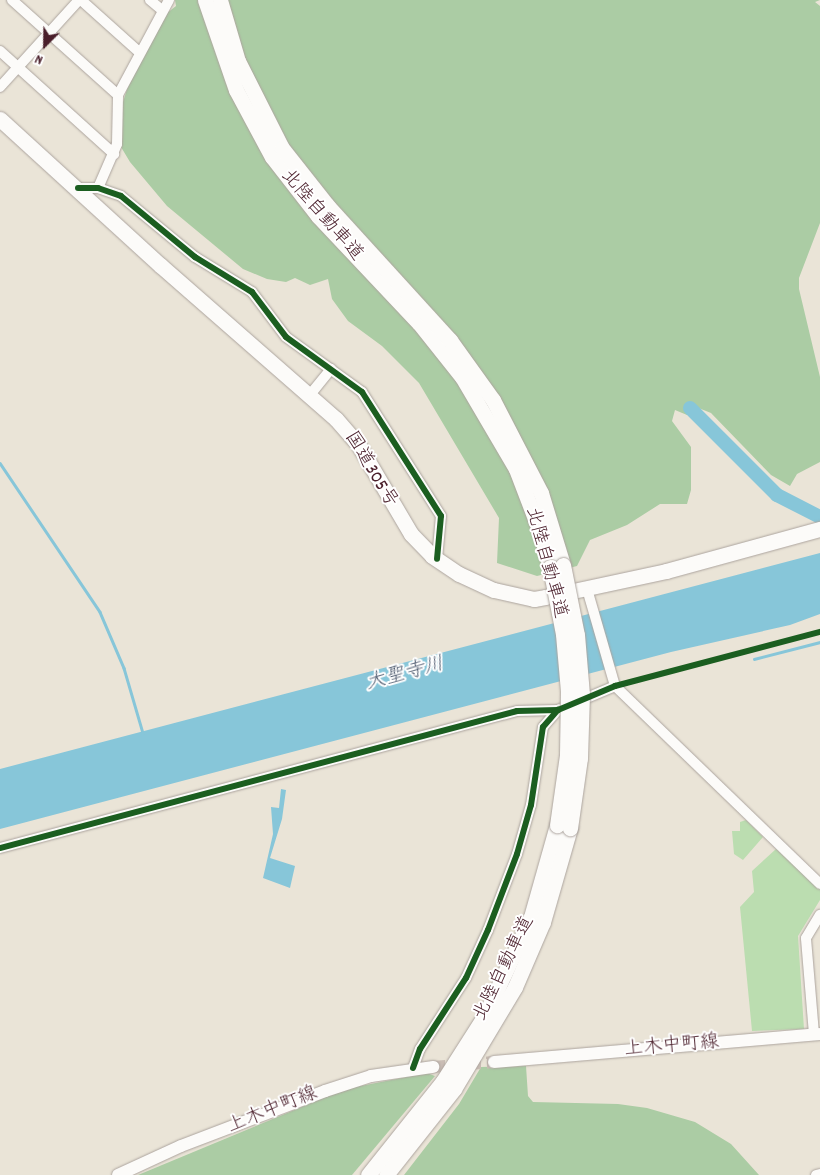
<!DOCTYPE html>
<html>
<head>
<meta charset="utf-8">
<style>
	body { margin:0 }
	#map { position:relative; width:820px; height:1175px; overflow:hidden; background:#eae4d7; font-family:Dekko,"Klee One",sans-serif }
	div>[style] { position:absolute }
	.green>* { inset:0; background:#bbddb0 }
	.forest>* { inset:0; background:#abcca4 }
	.water>* { inset:0; background:#87c6d9 }
	.stream>* { height:2.5px; margin:-1.25px; padding:0 1.25px; transform-origin:1.25px; border-radius:1.25px; background:#87c6d9 }
	.river>* { height:14px; margin:-7px; padding:0 7px; transform-origin:7px; border-radius:7px; background:#87c6d9 }
	.major-tunnel>* { height:12px; margin-top:-6px; transform-origin:0; background:repeating-linear-gradient(90deg,#cabdb5 0 12px,transparent 0 18px) }
	.roads { filter:drop-shadow(0 0 1px #aca49e) drop-shadow(0 0 1px #aca49e) }
	.minor>* { height:10px; margin:-5px; padding:0 5px; transform-origin:5px; border-radius:5px; background:#fcfbf9 }
	.major>* { height:12px; margin:-6px; padding:0 6px; transform-origin:6px; border-radius:6px; background:#fcfbf9 }
	.highway>* { height:15px; margin:-7.5px; padding:0 7.5px; transform-origin:7.5px; border-radius:7.5px; background:#fcfbf9 }
	.bridges { filter:drop-shadow(0 0 1px #aca49e) drop-shadow(0 0 1px #aca49e) }
	.highway-bridge>* { height:15px; margin:-7.5px; padding:0 7.5px; transform-origin:7.5px; border-radius:7.5px; background:#fcfbf9 }
	.cycleway>* { height:6px; margin:-3px; padding:0 3px; transform-origin:3px; border-radius:3px; background:#1b5e20 }
	span { translate:-50% -50%; white-space:nowrap; text-align:center; line-height:1.15; -webkit-text-stroke:4px #fff; paint-order:stroke }
	.street-label { font-size:19px; color:#4a1f2b }
	.water-label { font-size:20px; color:#515d71; font-style:italic }
	.north { position:absolute; left:20px; top:20px; width:50px; height:50px; -webkit-text-stroke:4px #fff; paint-order:stroke; rotate:203deg; font-size:14px; font-weight:700; line-height:20px; text-align:center; color:#4a1f2b }
	.north::after { content:''; display:block; margin:auto; width:18px; height:22px; background:#4a1f2b; clip-path:polygon(50% 0,100% 100%,50% 72%,0 100%) }
</style>
</head>
<body>
<div id="map">
	<div class="green">
		<div style="clip-path:polygon(746px 820px,763px 837px,743px 860px,734px 854px,732px 831px,740px 831px,740px 822px)"></div>
		<div style="clip-path:polygon(776px 849px,820px 889px,820px 900px,798px 936px,804px 1029px,752px 1031px,740px 907px,754px 892px,752px 871px)"></div>
	</div>
	<div class="forest">
		<div style="clip-path:polygon(175px 0,820px 0,815px 2px,820px 6px,820px 223px,799px 278px,799px 289px,820px 377px,820px 462px,797px 474px,790px 486px,771px 475px,711px 413px,696px 407px,687px 415px,675px 410px,672px 421px,691px 447px,691px 490px,687px 504px,660px 504px,627px 525px,590px 540px,577px 566px,537px 576px,497px 563px,499px 518px,419px 383px,382px 346px,348px 321px,332px 299px,328px 279px,310px 285px,295px 278px,286px 282px,267px 279px,243px 269px,167px 206px,130px 162px,121px 147px,123px 102px,133px 70px,162px 17px,176px 6px)"></div>
		<div style="clip-path:polygon(526px 1066px,528px 1096px,533px 1102px,618px 1104px,647px 1108px,695px 1122px,731px 1144px,759px 1175px,404px 1175px,459px 1104px,481px 1067px)"></div>
		<div style="clip-path:polygon(427px 1073px,435px 1076px,352px 1175px,138px 1175px,345px 1089px)"></div>
	</div>
	<div class="water">
		<div style="clip-path:polygon(820px 553px,820px 614px,790px 625px,671px 652px,0 829px,0 769px)"></div>
		<div style="clip-path:polygon(281px 789px,286px 790px,282px 819px,270px 858px,295px 866px,290px 888px,263px 878px,273px 834px,271px 807px,279px 808px)"></div>
	</div>
	<div class="stream">
		<div style="left:0;top:463px;width:179px;rotate:56.1deg"></div>
		<div style="left:100px;top:612px;width:61px;rotate:66.8deg"></div>
		<div style="left:124px;top:668px;width:68px;rotate:73.7deg"></div>
		<div style="left:754px;top:659px;width:68px;rotate:-14.4deg"></div>
	</div>
	<div class="river">
		<div style="left:690px;top:408px;width:123px;rotate:45deg"></div>
		<div style="left:777px;top:495px;width:48px;rotate:27.1deg"></div>
	</div>
	<div class="major-tunnel">
		<div style="left:433px;top:1067px;width:61px;rotate:-4.7deg"></div>
	</div>
	<div class="roads">
		<div class="minor">
			<div style="left:12px;top:0;width:142px;rotate:41.9deg"></div>
			<div style="left:81px;top:0;width:78px;rotate:41.9deg"></div>
			<div style="left:150px;top:0;width:16px;rotate:40deg"></div>
			<div style="left:0;top:51px;width:154px;rotate:42.1deg"></div>
			<div style="left:0;top:87px;width:118px;rotate:-47.8deg"></div>
			<div style="left:78px;top:188px;width:20px"></div>
			<div style="left:98px;top:188px;width:24px;rotate:19deg"></div>
			<div style="left:121px;top:196px;width:96px;rotate:39.5deg"></div>
			<div style="left:195px;top:257px;width:67px;rotate:31.6deg"></div>
			<div style="left:252px;top:292px;width:56px;rotate:52.9deg"></div>
			<div style="left:286px;top:337px;width:94px;rotate:35.9deg"></div>
			<div style="left:362px;top:392px;width:147px;rotate:57.5deg"></div>
			<div style="left:441px;top:516px;width:43px;rotate:95.3deg"></div>
			<div style="left:98px;top:188px;width:48px;rotate:-66.6deg"></div>
			<div style="left:117px;top:144px;width:49px;rotate:-88.8deg"></div>
			<div style="left:118px;top:95px;width:108px;rotate:-61.8deg"></div>
			<div style="left:309px;top:396px;width:35px;rotate:-51deg"></div>
			<div style="left:587px;top:589px;width:101px;rotate:73.9deg"></div>
			<div style="left:615px;top:686px;width:285px;rotate:44deg"></div>
			<div style="left:0;top:848px;width:535px;rotate:-14.84deg"></div>
			<div style="left:517px;top:711px;width:41px;rotate:-1.4deg"></div>
			<div style="left:558px;top:710px;width:62px;rotate:-22.8deg"></div>
			<div style="left:814px;top:1034px;width:96px;rotate:-94.8deg"></div>
			<div style="left:806px;top:938px;width:27px;rotate:-59deg"></div>
			<div style="left:413px;top:1068px;width:20px;rotate:-70deg"></div>
			<div style="left:420px;top:1049px;width:85px;rotate:-57.1deg"></div>
			<div style="left:466px;top:978px;width:53px;rotate:-65.4deg"></div>
			<div style="left:488px;top:930px;width:81px;rotate:-69.1deg"></div>
			<div style="left:517px;top:854px;width:51px;rotate:-74.1deg"></div>
			<div style="left:531px;top:805px;width:79px;rotate:-81.3deg"></div>
			<div style="left:543px;top:727px;width:23px;rotate:-49deg"></div>
			<div style="left:816px;top:1175px;width:4px;rotate:-14deg"></div>
		</div>
		<div class="major">
			<div style="left:494px;top:1062px;width:327px;rotate:-4.9deg"></div>
			<div style="left:118px;top:1175px;width:69px;rotate:-24.7deg"></div>
			<div style="left:181px;top:1146px;width:154px;rotate:-20.9deg"></div>
			<div style="left:325px;top:1091px;width:48px;rotate:-18.1deg"></div>
			<div style="left:371px;top:1076px;width:63px;rotate:-8.3deg"></div>
		</div>
		<div class="highway">
			<div style="left:205px;top:0;width:95px;rotate:71deg"></div>
			<div style="left:236px;top:90px;width:76px;rotate:61.8deg"></div>
			<div style="left:272px;top:157px;width:75px;rotate:52.1deg"></div>
			<div style="left:318px;top:216px;width:147px;rotate:46.7deg"></div>
			<div style="left:419px;top:323px;width:69px;rotate:51.5deg"></div>
			<div style="left:462px;top:377px;width:107px;rotate:59.6deg"></div>
			<div style="left:516px;top:469px;width:67px;rotate:69.1deg"></div>
			<div style="left:540px;top:532px;width:36px;rotate:74deg"></div>
			<div style="left:220px;top:0;width:64px;rotate:73.6deg"></div>
			<div style="left:238px;top:61px;width:97px;rotate:63.2deg"></div>
			<div style="left:282px;top:148px;width:73px;rotate:51.7deg"></div>
			<div style="left:327px;top:205px;width:183px;rotate:47.7deg"></div>
			<div style="left:450px;top:340px;width:74px;rotate:54.4deg"></div>
			<div style="left:493px;top:400px;width:105px;rotate:62.7deg"></div>
			<div style="left:541px;top:493px;width:75px;rotate:73deg"></div>
			<div style="left:0;top:119px;width:217px;rotate:42.4deg"></div>
			<div style="left:160px;top:265px;width:234px;rotate:41.2deg"></div>
			<div style="left:336px;top:419px;width:33px;rotate:49deg"></div>
			<div style="left:358px;top:444px;width:104px;rotate:59.5deg"></div>
			<div style="left:411px;top:534px;width:30px;rotate:46deg"></div>
			<div style="left:432px;top:556px;width:32px;rotate:34deg"></div>
			<div style="left:459px;top:574px;width:38px;rotate:25deg"></div>
			<div style="left:494px;top:590px;width:41px;rotate:12.7deg"></div>
			<div style="left:534px;top:599px;width:11px;rotate:-10deg"></div>
			<div style="left:545px;top:597px;width:124px;rotate:-12.1deg"></div>
			<div style="left:666px;top:571px;width:160px;rotate:-15.3deg"></div>
			<div style="left:368px;top:1175px;width:120px;rotate:-51.4deg"></div>
			<div style="left:443px;top:1081px;width:78px;rotate:-57.5deg"></div>
			<div style="left:485px;top:1015px;width:108px;rotate:-64.9deg"></div>
			<div style="left:531px;top:917px;width:96px;rotate:-74.2deg"></div>
			<div style="left:386px;top:1175px;width:110px;rotate:-51.7deg"></div>
			<div style="left:454px;top:1089px;width:119px;rotate:-59.1deg"></div>
			<div style="left:515px;top:987px;width:71px;rotate:-66.7deg"></div>
			<div style="left:543px;top:922px;width:98px;rotate:-74deg"></div>
		</div>
	</div>
	<div class="bridges">
		<div class="highway-bridge">
			<div style="left:563px;top:565px;width:71px;rotate:78.7deg"></div>
			<div style="left:577px;top:635px;width:59px;rotate:85.2deg"></div>
			<div style="left:582px;top:694px;width:64px;rotate:91.8deg"></div>
			<div style="left:580px;top:758px;width:71px;rotate:98.1deg"></div>
			<div style="left:550px;top:567px;width:68px;rotate:79deg"></div>
			<div style="left:563px;top:634px;width:57px;rotate:85deg"></div>
			<div style="left:568px;top:691px;width:64px;rotate:90.9deg"></div>
			<div style="left:567px;top:755px;width:71px;rotate:98.1deg"></div>
		</div>
	</div>
	<div class="cycleway">
		<div style="left:78px;top:188px;width:20px"></div>
		<div style="left:98px;top:188px;width:24px;rotate:19deg"></div>
		<div style="left:121px;top:196px;width:96px;rotate:39.5deg"></div>
		<div style="left:195px;top:257px;width:67px;rotate:31.6deg"></div>
		<div style="left:252px;top:292px;width:56px;rotate:52.9deg"></div>
		<div style="left:286px;top:337px;width:94px;rotate:35.9deg"></div>
		<div style="left:362px;top:392px;width:147px;rotate:57.5deg"></div>
		<div style="left:441px;top:516px;width:43px;rotate:95.3deg"></div>
		<div style="left:0;top:848px;width:535px;rotate:-14.84deg"></div>
		<div style="left:517px;top:711px;width:41px;rotate:-1.4deg"></div>
		<div style="left:558px;top:710px;width:62px;rotate:-22.8deg"></div>
		<div style="left:615px;top:686px;width:212px;rotate:-14.8deg"></div>
		<div style="left:413px;top:1068px;width:20px;rotate:-70deg"></div>
		<div style="left:420px;top:1049px;width:85px;rotate:-57.1deg"></div>
		<div style="left:466px;top:978px;width:53px;rotate:-65.4deg"></div>
		<div style="left:488px;top:930px;width:81px;rotate:-69.1deg"></div>
		<div style="left:517px;top:854px;width:51px;rotate:-74.1deg"></div>
		<div style="left:531px;top:805px;width:79px;rotate:-81.3deg"></div>
		<div style="left:543px;top:727px;width:23px;rotate:-49deg"></div>
	</div>
	<div class="street-label">
		<span style="left:321px;top:216px;rotate:49deg">北陸自動車道</span>
		<span style="left:370px;top:470px;rotate:59deg">国道305号</span>
		<span style="left:545px;top:563px;rotate:75deg">北陸自動車道</span>
		<span style="left:505px;top:969px;rotate:-64deg">北陸自動車道</span>
		<span style="left:672px;top:1047px;rotate:-5deg">上木中町線</span>
		<span style="left:273px;top:1111px;rotate:-22deg">上木中町線</span>
	</div>
	<div class="water-label">
		<span style="left:405px;top:675px;rotate:-15deg">大聖寺川</span>
	</div>
	<div class="north">N</div>
</div>
</body>
</html>
